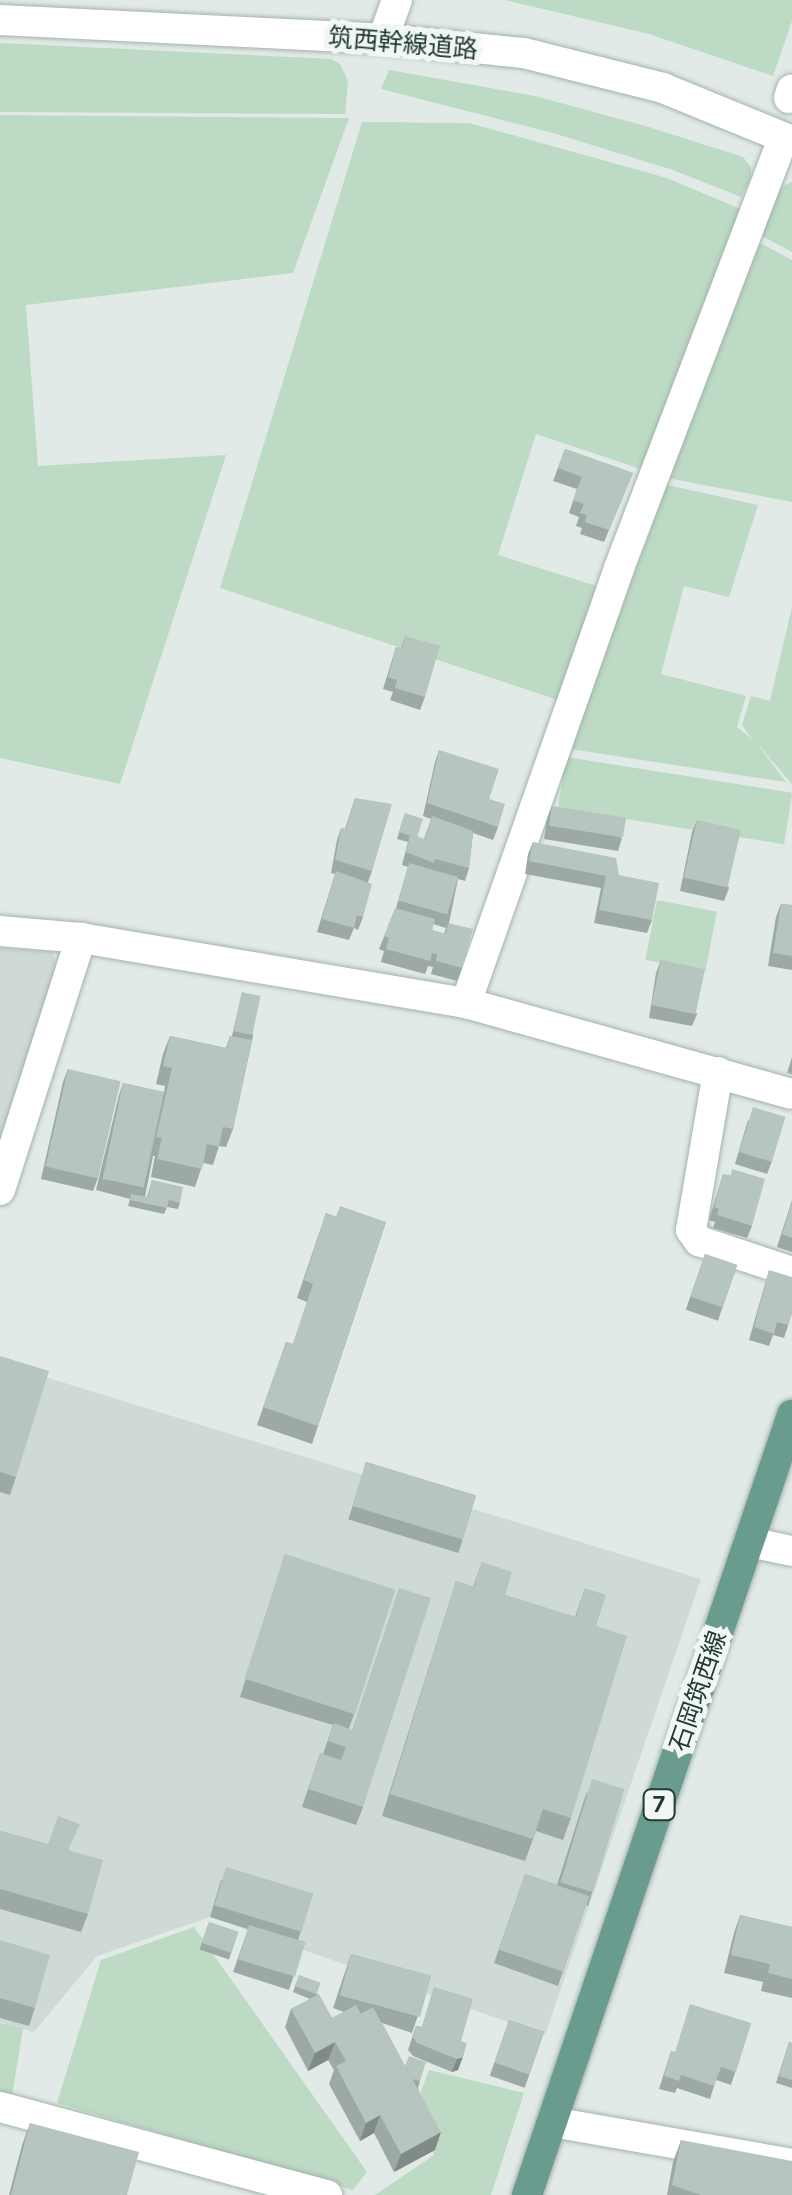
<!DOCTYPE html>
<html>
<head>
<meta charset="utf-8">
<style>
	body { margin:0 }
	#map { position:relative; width:792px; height:2195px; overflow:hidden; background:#e1eae6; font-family:Inter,"Noto Sans JP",sans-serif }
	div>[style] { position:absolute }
	.built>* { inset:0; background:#cfdad5 }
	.green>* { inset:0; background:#bcdac4; transform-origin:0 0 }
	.roads { filter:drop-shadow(0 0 2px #a4b2ad) drop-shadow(0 0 2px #a4b2ad) }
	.minor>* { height:30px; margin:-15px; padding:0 15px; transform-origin:15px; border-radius:15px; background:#fff }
	.tertiary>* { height:30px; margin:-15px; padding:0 15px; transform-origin:15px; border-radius:15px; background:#fff }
	.primary>* { height:30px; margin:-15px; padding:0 15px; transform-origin:15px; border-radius:15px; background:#699c8f }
	.wall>* { inset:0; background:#9da9a4; transform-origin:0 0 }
	.shaded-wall>* { inset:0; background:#808a86 }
	.building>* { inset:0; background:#b7c5bf; transform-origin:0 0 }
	span { translate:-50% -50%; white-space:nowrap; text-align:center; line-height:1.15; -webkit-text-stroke:10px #f1f7f4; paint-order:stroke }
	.shield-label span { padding:2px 8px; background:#f1f7f4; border:2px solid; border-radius:8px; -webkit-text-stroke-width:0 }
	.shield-label { font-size:22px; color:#233a33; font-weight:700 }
	.street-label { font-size:25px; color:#233a33 }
</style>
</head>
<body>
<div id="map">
	<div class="built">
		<div style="clip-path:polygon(0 948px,53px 952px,57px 967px,0 1141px)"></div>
		<div style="clip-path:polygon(0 1363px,701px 1579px,545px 2035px,210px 1917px,97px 1956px,34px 2032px,0 2022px)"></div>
	</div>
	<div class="green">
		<div style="clip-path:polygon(505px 0,792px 0,792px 21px,773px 76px,649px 34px)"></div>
		<div style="clip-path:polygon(0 43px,331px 59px,340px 64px,348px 81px,345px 114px,0 112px)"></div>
		<div style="clip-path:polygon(389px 70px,535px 96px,649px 127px,743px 157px,751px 167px,751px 178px,741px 197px,673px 170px,553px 133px,381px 89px)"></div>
		<div style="clip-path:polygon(0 115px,349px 118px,293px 273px,26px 305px,38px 466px,226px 455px,120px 784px,0 758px)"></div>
		<div style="clip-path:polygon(362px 122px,469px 123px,667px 178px,743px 210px,644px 470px,536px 434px,498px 555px,600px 587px,561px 701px,220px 588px)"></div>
		<div style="clip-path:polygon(792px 182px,792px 252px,762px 236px,775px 190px)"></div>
		<div style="clip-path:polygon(758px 242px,792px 260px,792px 502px,662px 477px)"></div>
		<div style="clip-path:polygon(667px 485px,758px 505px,729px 597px,684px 586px,661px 674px,746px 696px,737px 727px,752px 739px,742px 725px,751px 696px,770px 701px,792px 607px,792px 784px,756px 742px,786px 782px,570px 749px)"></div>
		<div style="left:566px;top:757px;width:229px;height:52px;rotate:9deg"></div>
		<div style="left:657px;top:900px;width:61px;height:61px;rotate:11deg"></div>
		<div style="clip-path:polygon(194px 1927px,367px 2172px,353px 2190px,57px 2103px,101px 1960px)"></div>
		<div style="clip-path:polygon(0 2023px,23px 2028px,12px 2096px,0 2093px)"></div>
		<div style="clip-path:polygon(429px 2070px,524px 2093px,491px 2195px,375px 2195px,434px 2155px,417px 2102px)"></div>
	</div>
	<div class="roads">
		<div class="minor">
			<div style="left:383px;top:39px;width:41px;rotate:-70.3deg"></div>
			<div style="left:789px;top:98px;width:9px;rotate:-72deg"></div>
			<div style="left:0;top:931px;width:81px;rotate:4.9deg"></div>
			<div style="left:81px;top:938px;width:390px;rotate:9.6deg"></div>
			<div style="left:466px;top:1003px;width:338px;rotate:15.6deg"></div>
			<div style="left:466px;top:1003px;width:461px;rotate:-70.6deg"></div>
			<div style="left:619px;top:568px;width:460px;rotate:-69.1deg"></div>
			<div style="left:718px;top:1072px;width:160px;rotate:99.7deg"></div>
			<div style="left:691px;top:1230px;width:14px;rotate:54deg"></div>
			<div style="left:699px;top:1241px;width:98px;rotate:18.4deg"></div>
			<div style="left:0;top:1190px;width:265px;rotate:-72.2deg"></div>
			<div style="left:749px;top:1542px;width:44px;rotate:11.8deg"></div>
			<div style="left:0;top:2107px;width:339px;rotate:15.1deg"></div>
			<div style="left:552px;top:2122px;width:244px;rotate:9.9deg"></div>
		</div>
		<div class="tertiary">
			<div style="left:0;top:20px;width:383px;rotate:2.8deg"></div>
			<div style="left:383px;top:39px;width:142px;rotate:5.7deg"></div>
			<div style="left:524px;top:53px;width:143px;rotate:14.1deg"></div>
			<div style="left:663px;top:88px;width:139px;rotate:22.3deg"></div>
		</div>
		<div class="primary">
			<div style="left:527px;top:2195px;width:824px;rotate:-71.24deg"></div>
		</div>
	</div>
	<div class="wall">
		<div style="clip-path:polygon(565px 449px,633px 473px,604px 542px,580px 534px,582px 528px,576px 526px,579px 517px,569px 513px,577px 489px,553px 481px)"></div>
		<div style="clip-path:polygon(405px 636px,425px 697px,420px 710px,390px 700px,393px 692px,383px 689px,396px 647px,401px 648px)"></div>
		<div style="clip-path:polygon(evenodd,439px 750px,489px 799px,498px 827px,493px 840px,473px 833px,469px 868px,465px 881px,458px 879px,449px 923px,462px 968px,457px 981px,431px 974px,433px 967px,428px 966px,425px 974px,381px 962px,384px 951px,379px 949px,396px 908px,408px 867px,402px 865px,408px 842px,397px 839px,405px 813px,418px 837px,424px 839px,431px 819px,423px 816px,435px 762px,439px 750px,433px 924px,446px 928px,444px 934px,432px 930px,433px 924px)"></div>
		<div style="clip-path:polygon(355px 798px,372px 871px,368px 882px,363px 917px,358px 930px,354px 928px,349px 940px,317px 932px,335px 874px,331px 873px,337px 840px,341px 828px,345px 829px)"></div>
		<div style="clip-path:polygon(552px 806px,622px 838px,618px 851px,544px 839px,547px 819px)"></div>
		<div style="clip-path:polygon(697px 820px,729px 888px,724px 901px,680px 891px,692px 832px)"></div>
		<div style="clip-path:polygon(533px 842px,619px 875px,652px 920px,647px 933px,594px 923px,601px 888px,525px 874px,528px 854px)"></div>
		<div style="clip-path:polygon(781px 904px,792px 905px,792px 970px,768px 966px,776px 917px)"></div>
		<div style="clip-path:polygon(661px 960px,697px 1014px,692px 1026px,649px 1018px,656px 973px)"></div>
		<div style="clip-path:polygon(242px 992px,253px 1036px,233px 1129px,226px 1147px,219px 1146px,213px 1165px,203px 1163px,195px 1187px,151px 1177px,155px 1156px,153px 1156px,145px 1197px,147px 1197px,152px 1180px,180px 1203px,178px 1209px,167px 1207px,164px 1214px,128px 1206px,130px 1199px,96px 1190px,119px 1095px,123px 1083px,164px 1093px,165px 1086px,156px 1084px,163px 1054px,170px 1036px,226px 1048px,230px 1036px,232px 1036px)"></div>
		<div style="clip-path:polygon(792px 1057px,792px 1074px,787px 1073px)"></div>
		<div style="clip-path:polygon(68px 1069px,98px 1178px,93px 1191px,41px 1179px,63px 1082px)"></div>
		<div style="clip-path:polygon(748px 1120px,772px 1161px,767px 1174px,735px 1164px)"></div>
		<div style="clip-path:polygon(723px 1174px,752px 1226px,747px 1238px,713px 1228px,715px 1222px,709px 1220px)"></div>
		<div style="clip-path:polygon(792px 1200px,792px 1252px,777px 1247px)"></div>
		<div style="clip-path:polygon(326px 1213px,336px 1217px,386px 1222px,312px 1444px,257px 1425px,286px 1342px,293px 1344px,307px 1302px,297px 1298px)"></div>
		<div style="left:705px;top:1254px;width:34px;height:59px;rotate:19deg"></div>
		<div style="clip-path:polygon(769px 1270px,792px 1313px,784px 1338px,773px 1335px,769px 1346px,749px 1340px)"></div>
		<div style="clip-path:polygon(0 1356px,16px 1477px,10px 1495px,0 1492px)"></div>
		<div style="left:366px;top:1462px;width:115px;height:60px;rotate:17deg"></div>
		<div style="clip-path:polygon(285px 1554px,355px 1712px,349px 1728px,363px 1807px,356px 1825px,302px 1807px,320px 1753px,323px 1754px,333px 1725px,240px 1697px)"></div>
		<div style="clip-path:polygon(482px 1562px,505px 1595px,575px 1617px,585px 1588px,596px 1626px,571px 1818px,563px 1840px,536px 1831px,525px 1861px,382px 1816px,456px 1581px,473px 1587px)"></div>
		<div style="clip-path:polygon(587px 1791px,592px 1893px,588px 1906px,586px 1905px,558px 1986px,494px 1963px,525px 1874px,557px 1885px)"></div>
		<div style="clip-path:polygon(0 1831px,69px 1850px,88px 1914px,81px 1932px,0 1909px)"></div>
		<div style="clip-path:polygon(221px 1880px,313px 1894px,298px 1940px,305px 1942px,289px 1990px,233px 1972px,248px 1929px,210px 1917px)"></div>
		<div style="clip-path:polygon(740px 1915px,792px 1927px,792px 1998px,761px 1991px,763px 1982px,724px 1973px,734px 1933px)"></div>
		<div style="left:209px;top:1922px;width:31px;height:29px;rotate:19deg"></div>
		<div style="clip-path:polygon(0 1940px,35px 2008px,29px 2026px,0 2018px)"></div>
		<div style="clip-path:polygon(351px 1954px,431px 1976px,412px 2033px,382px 2023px,405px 2066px,420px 2081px,418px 2088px,435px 2150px,394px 2172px,374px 2133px,360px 2141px,329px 2084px,334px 2070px,328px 2060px,308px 2071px,285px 2027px,291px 2009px,310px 1999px,293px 1992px,299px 1975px,318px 1995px,332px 2018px,344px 2012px,333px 2008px)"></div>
		<div style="clip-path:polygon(434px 1987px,461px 2041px,458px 2070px,452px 2072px,413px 2056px,408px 2050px,416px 2026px,422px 2027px)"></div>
		<div style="left:509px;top:2020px;width:37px;height:59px;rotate:19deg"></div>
		<div style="clip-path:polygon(751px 2023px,731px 2085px,716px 2080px,710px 2099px,677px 2088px,675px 2093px,659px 2089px,671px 2051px,674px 2052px)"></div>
		<div style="clip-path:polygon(789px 2042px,792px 2043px,792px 2088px,776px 2083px)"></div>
		<div style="clip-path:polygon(30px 2123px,127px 2195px,9px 2195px,22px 2145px)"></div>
		<div style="clip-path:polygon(681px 2140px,792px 2195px,667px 2195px,673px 2162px)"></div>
	</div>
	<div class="shaded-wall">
		<div style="clip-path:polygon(335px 2042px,328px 2060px,308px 2071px,315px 2053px)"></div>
		<div style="clip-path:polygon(463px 2057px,458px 2070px,452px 2072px,457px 2059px)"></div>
		<div style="clip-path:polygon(380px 2115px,374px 2133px,360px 2141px,366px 2123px)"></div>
		<div style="clip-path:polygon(441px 2132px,435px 2150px,394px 2172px,401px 2154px)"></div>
	</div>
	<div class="building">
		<div style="clip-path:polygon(565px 449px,633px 473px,609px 530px,585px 522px,587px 515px,580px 513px,584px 504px,573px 500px,582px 477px,558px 468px)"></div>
		<div style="clip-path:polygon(405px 636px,440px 646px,425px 697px,395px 688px,397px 680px,388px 677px,396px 647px,402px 648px)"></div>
		<div style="clip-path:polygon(439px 750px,499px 769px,489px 799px,505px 804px,498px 827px,427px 803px)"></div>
		<div style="clip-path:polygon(355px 798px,392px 804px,372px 871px,335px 860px,341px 828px,346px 829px)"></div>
		<div style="left:552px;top:806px;width:75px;height:20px;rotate:9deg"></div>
		<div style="left:405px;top:813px;width:19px;height:20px;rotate:18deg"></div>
		<div style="clip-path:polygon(432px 816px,473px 831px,469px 868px,435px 859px,434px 863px,406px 852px,410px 835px,425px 839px)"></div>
		<div style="left:697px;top:820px;width:45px;height:59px;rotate:13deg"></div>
		<div style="clip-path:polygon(533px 842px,616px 858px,619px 875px,659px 883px,652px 920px,599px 910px,606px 876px,529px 861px)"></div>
		<div style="left:409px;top:863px;width:51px;height:39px;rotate:16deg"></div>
		<div style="clip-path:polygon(336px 871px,372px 884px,363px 917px,357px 915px,354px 928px,322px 919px)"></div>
		<div style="clip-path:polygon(781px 904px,792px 905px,792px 956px,773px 953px)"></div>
		<div style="clip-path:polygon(395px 908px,435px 919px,432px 930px,446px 934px,448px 923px,473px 929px,462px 968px,436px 961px,437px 954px,432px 953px,430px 961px,386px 949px,389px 938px,384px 936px)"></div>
		<div style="left:661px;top:960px;width:45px;height:46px;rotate:12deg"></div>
		<div style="left:242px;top:992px;width:19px;height:40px;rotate:12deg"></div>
		<div style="clip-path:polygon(170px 1036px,227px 1048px,230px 1036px,252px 1040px,233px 1129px,223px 1127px,219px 1147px,207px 1144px,202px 1169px,157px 1159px,162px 1138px,156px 1137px,172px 1068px,163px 1066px)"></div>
		<div style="left:68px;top:1069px;width:54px;height:100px;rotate:13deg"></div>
		<div style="left:123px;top:1083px;width:42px;height:98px;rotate:12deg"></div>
		<div style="left:753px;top:1107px;width:34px;height:47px;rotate:17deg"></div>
		<div style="clip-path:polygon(732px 1169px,765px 1179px,752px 1226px,717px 1215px,719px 1209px,714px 1207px,723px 1174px,731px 1175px)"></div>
		<div style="clip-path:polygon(152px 1180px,183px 1187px,180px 1203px,169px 1200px,167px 1208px,130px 1200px,131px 1194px,148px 1197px)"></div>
		<div style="clip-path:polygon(792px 1202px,792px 1238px,782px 1234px)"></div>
		<div style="clip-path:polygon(340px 1206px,386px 1222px,318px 1426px,263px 1407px,286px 1342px,293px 1344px,313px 1284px,304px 1280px,326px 1213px,336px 1217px)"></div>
		<div style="left:705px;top:1254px;width:34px;height:45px;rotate:19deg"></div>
		<div style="clip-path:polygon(769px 1270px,792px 1277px,792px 1313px,788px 1325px,777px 1322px,774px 1334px,754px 1327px)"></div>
		<div style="clip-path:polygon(0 1356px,49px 1371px,16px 1477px,0 1472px)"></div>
		<div style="left:366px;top:1462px;width:115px;height:46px;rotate:17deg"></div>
		<div style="left:285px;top:1554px;width:116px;height:131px;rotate:18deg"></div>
		<div style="clip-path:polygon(482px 1562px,512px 1572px,505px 1595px,576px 1617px,585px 1588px,606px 1595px,596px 1626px,627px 1636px,571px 1818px,543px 1809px,533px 1839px,390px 1794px,456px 1581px,474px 1587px)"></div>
		<div style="clip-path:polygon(399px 1588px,431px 1598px,363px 1807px,308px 1789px,320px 1753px,341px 1760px,346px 1747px,328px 1741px,334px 1723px,352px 1730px)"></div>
		<div style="left:592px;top:1779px;width:34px;height:108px;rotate:17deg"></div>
		<div style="clip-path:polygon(58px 1816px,80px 1824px,68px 1850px,48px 1844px)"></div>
		<div style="clip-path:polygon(0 1831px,103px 1860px,88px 1914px,0 1889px)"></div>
		<div style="left:226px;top:1867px;width:91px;height:40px;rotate:17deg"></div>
		<div style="left:525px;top:1874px;width:68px;height:80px;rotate:19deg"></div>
		<div style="clip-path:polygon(740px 1915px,792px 1927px,792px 1979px,768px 1973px,770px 1964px,731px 1955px)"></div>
		<div style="left:209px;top:1922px;width:31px;height:22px;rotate:19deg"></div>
		<div style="left:249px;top:1925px;width:59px;height:36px;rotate:17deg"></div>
		<div style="clip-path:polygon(0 1940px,50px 1955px,35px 2008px,0 1998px)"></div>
		<div style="left:351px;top:1954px;width:83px;height:43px;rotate:15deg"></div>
		<div style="left:299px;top:1975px;width:23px;height:12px;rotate:20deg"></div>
		<div style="clip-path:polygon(434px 1987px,473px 1999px,461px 2041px,467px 2043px,463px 2057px,457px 2059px,417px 2043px,413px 2037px,416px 2026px,422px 2027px)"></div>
		<div style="clip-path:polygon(319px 1994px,332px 2018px,356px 2005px,361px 2014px,373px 2007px,441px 2132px,401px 2154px,380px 2115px,366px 2123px,336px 2066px,346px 2061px,335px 2042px,315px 2053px,291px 2009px)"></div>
		<div style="clip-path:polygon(690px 2004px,751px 2023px,736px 2072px,721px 2067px,714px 2086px,681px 2075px,679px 2081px,664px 2076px,671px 2051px,675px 2052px)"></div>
		<div style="left:509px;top:2020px;width:37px;height:45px;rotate:19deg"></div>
		<div style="clip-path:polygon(789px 2042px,792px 2043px,792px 2080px,779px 2076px)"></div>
		<div style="clip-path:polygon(409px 2056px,426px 2062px,420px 2081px,412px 2079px,405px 2066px)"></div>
		<div style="clip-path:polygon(30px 2123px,139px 2152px,127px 2195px,11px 2195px)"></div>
		<div style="clip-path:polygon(681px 2140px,792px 2161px,792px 2195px,701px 2195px,672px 2185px)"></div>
	</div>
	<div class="shield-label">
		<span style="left:659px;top:1805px">7</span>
	</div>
	<div class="street-label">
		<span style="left:403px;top:43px;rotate:5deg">筑西幹線道路</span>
		<span style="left:698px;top:1691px;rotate:-71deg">石岡筑西線</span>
	</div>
</div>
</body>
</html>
